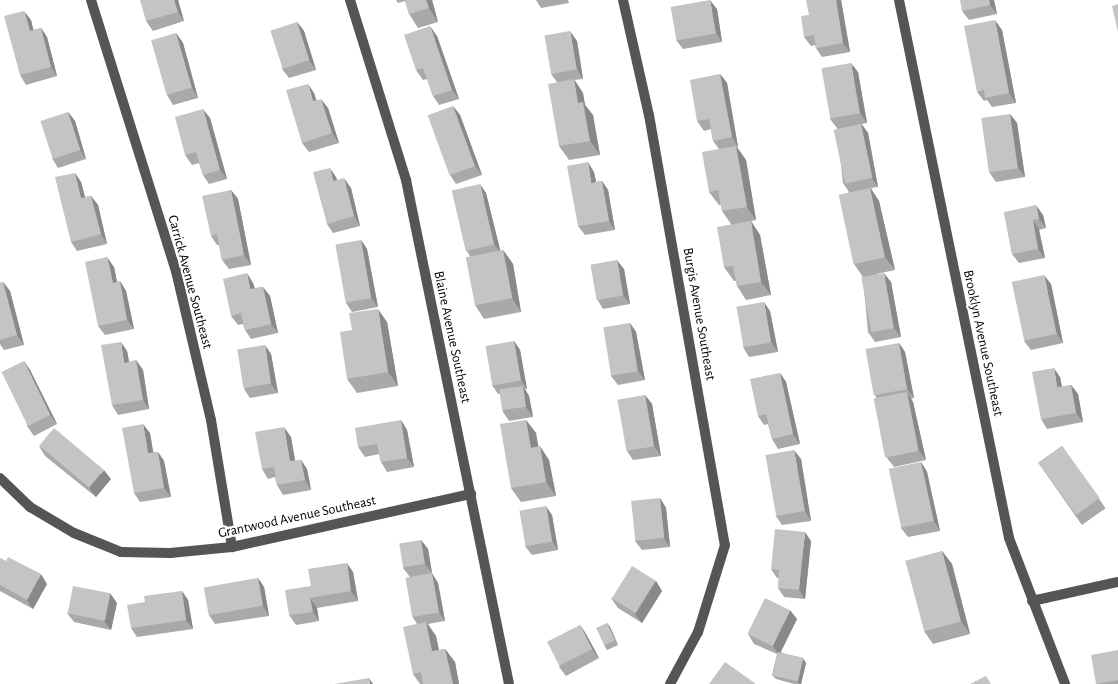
<!DOCTYPE html>
<html>
<head>
<meta charset="utf-8">
<style>
	body { margin:0 }
	#map { position:relative; width:1118px; height:684px; overflow:hidden; background:#fff; font-family:"Alegreya Sans",sans-serif }
	div>[style] { position:absolute }
	.street>* { height:10px; margin:-5px; padding:0 5px; transform-origin:5px; border-radius:5px; background:#555 }
	.wall>* { inset:0; background:#a9a9a9; transform-origin:0 0 }
	.shaded-wall>* { inset:0; background:#898989 }
	.building>* { inset:0; background:#c4c4c4; transform-origin:0 0 }
	span { translate:-50% -50%; white-space:nowrap; text-align:center; line-height:1.15; -webkit-text-stroke:4.5px #fff; paint-order:stroke }
	.street-label { font-size:14px; color:#000 }
</style>
</head>
<body>
<div id="map">
	<div class="street">
		<div style="left:91px;top:0;width:284px;rotate:72.6deg"></div>
		<div style="left:176px;top:271px;width:153px;rotate:76.8deg"></div>
		<div style="left:211px;top:420px;width:129px;rotate:80.6deg"></div>
		<div style="left:350px;top:0;width:189px;rotate:72.7deg"></div>
		<div style="left:406px;top:180px;width:514px;rotate:78.45deg"></div>
		<div style="left:623px;top:0;width:118px;rotate:77.3deg"></div>
		<div style="left:649px;top:115px;width:437px;rotate:80deg"></div>
		<div style="left:725px;top:545px;width:91px;rotate:107.2deg"></div>
		<div style="left:698px;top:632px;width:59px;rotate:118.3deg"></div>
		<div style="left:899px;top:0;width:549px;rotate:78.44deg"></div>
		<div style="left:1009px;top:538px;width:156px;rotate:69deg"></div>
		<div style="left:0;top:478px;width:42px;rotate:44deg"></div>
		<div style="left:30px;top:507px;width:51px;rotate:30.6deg"></div>
		<div style="left:74px;top:533px;width:51px;rotate:22deg"></div>
		<div style="left:121px;top:552px;width:49px;rotate:1.2deg"></div>
		<div style="left:170px;top:553px;width:62px;rotate:-5.5deg"></div>
		<div style="left:232px;top:547px;width:245px;rotate:-12.5deg"></div>
		<div style="left:1032px;top:601px;width:88px;rotate:-12.5deg"></div>
	</div>
	<div class="wall">
		<div style="clip-path:polygon(178px 0,184px 21px,153px 31px,146px 21px)"></div>
		<div style="clip-path:polygon(396px 0,432px 0,438px 22px,418px 28px,409px 14px,405px 1px,398px 3px)"></div>
		<div style="clip-path:polygon(536px 0,568px 0,569px 3px,541px 8px)"></div>
		<div style="clip-path:polygon(841px 0,850px 52px,822px 57px,816px 48px,815px 45px,811px 46px,804px 37px,809px 15px)"></div>
		<div style="clip-path:polygon(994px 0,997px 14px,969px 20px,962px 11px)"></div>
		<div style="clip-path:polygon(717px 9px,722px 42px,683px 49px,676px 40px)"></div>
		<div style="clip-path:polygon(31px 20px,33px 30px,41px 28px,47px 37px,57px 76px,26px 85px,20px 75px)"></div>
		<div style="clip-path:polygon(297px 22px,304px 31px,316px 70px,289px 78px,282px 69px)"></div>
		<div style="clip-path:polygon(1002px 30px,1016px 103px,992px 107px,987px 100px,984px 101px,977px 92px)"></div>
		<div style="clip-path:polygon(176px 33px,183px 43px,198px 98px,173px 105px,167px 95px)"></div>
		<div style="clip-path:polygon(437px 36px,459px 99px,439px 105px,433px 96px,427px 79px,423px 80px,416px 70px)"></div>
		<div style="clip-path:polygon(577px 41px,583px 79px,574px 80px,583px 93px,585px 105px,593px 115px,600px 155px,569px 160px,559px 146px,557px 82px,551px 74px)"></div>
		<div style="clip-path:polygon(858px 72px,867px 123px,862px 124px,868px 133px,878px 187px,871px 188px,879px 201px,895px 270px,876px 274px,891px 282px,901px 337px,875px 342px,868px 332px,863px 277px,854px 264px,849px 192px,843px 183px,837px 128px,830px 119px)"></div>
		<div style="clip-path:polygon(720px 74px,727px 83px,738px 147px,737px 147px,746px 160px,756px 220px,751px 221px,760px 235px,771px 295px,746px 300px,737px 286px,736px 281px,734px 281px,724px 267px,731px 224px,722px 211px,721px 205px,719px 205px,709px 192px,719px 149px,713px 141px,711px 129px,704px 131px,697px 121px)"></div>
		<div style="clip-path:polygon(314px 93px,316px 100px,328px 108px,339px 143px,309px 152px,302px 143px)"></div>
		<div style="clip-path:polygon(453px 106px,460px 115px,482px 175px,456px 184px,450px 175px)"></div>
		<div style="clip-path:polygon(68px 112px,75px 121px,86px 159px,58px 168px,52px 158px)"></div>
		<div style="clip-path:polygon(1010px 114px,1017px 123px,1025px 177px,996px 182px,989px 172px)"></div>
		<div style="clip-path:polygon(210px 118px,227px 179px,209px 184px,203px 175px,199px 163px,192px 165px,185px 155px)"></div>
		<div style="clip-path:polygon(594px 172px,596px 182px,602px 181px,608px 190px,615px 230px,585px 235px,578px 226px)"></div>
		<div style="clip-path:polygon(75px 173px,81px 182px,85px 197px,91px 196px,98px 205px,107px 244px,77px 251px,71px 242px)"></div>
		<div style="clip-path:polygon(336px 177px,337px 180px,351px 188px,360px 226px,333px 233px,327px 224px)"></div>
		<div style="clip-path:polygon(231px 190px,238px 199px,251px 265px,229px 269px,222px 260px,219px 245px,217px 245px,211px 236px)"></div>
		<div style="clip-path:polygon(486px 193px,500px 251px,503px 250px,513px 264px,521px 312px,484px 319px,475px 305px,470px 256px,466px 250px)"></div>
		<div style="clip-path:polygon(1004px 212px,1043px 215px,1046px 228px,1039px 230px,1045px 258px,1019px 263px,1012px 254px)"></div>
		<div style="clip-path:polygon(361px 240px,367px 249px,378px 307px,352px 312px,346px 303px)"></div>
		<div style="clip-path:polygon(114px 267px,117px 282px,120px 281px,126px 291px,134px 329px,105px 335px,98px 326px)"></div>
		<div style="clip-path:polygon(624px 269px,630px 304px,603px 309px,597px 299px)"></div>
		<div style="clip-path:polygon(3px 282px,10px 291px,24px 345px,4px 350px,0 344px,0 283px)"></div>
		<div style="clip-path:polygon(253px 283px,255px 288px,263px 287px,270px 296px,278px 333px,251px 339px,245px 330px,243px 324px,238px 325px,231px 316px)"></div>
		<div style="clip-path:polygon(1051px 284px,1063px 343px,1031px 350px,1024px 341px)"></div>
		<div style="clip-path:polygon(770px 311px,778px 352px,749px 357px,743px 347px)"></div>
		<div style="clip-path:polygon(387px 322px,398px 386px,357px 393px,347px 379px,352px 330px)"></div>
		<div style="clip-path:polygon(630px 323px,636px 332px,645px 380px,618px 385px,611px 376px)"></div>
		<div style="clip-path:polygon(514px 341px,520px 350px,527px 389px,525px 389px,529px 396px,533px 417px,509px 421px,503px 412px,500px 394px,498px 394px,492px 385px)"></div>
		<div style="clip-path:polygon(899px 343px,905px 352px,914px 398px,911px 399px,913px 402px,926px 460px,894px 467px,887px 458px,877px 399px,875px 395px)"></div>
		<div style="clip-path:polygon(127px 351px,129px 362px,136px 360px,143px 370px,149px 409px,118px 415px,112px 405px)"></div>
		<div style="clip-path:polygon(271px 354px,278px 393px,250px 398px,244px 389px)"></div>
		<div style="clip-path:polygon(24px 361px,30px 370px,57px 424px,34px 436px,27px 426px)"></div>
		<div style="clip-path:polygon(780px 373px,786px 382px,800px 444px,778px 449px,772px 439px,768px 424px,764px 425px,758px 416px)"></div>
		<div style="clip-path:polygon(1060px 377px,1062px 387px,1071px 385px,1078px 394px,1083px 422px,1047px 429px,1041px 419px)"></div>
		<div style="clip-path:polygon(645px 395px,652px 404px,661px 456px,633px 460px,627px 451px)"></div>
		<div style="clip-path:polygon(401px 420px,407px 430px,414px 467px,387px 472px,381px 462px,379px 454px,365px 457px,358px 447px)"></div>
		<div style="clip-path:polygon(526px 420px,536px 433px,538px 447px,549px 460px,556px 496px,521px 502px,511px 488px)"></div>
		<div style="clip-path:polygon(150px 433px,153px 452px,158px 452px,164px 461px,171px 497px,140px 502px,134px 493px)"></div>
		<div style="clip-path:polygon(291px 437px,295px 461px,301px 460px,307px 469px,311px 490px,283px 495px,277px 485px,275px 477px,268px 479px,262px 469px)"></div>
		<div style="clip-path:polygon(39px 446px,111px 479px,96px 497px,45px 456px)"></div>
		<div style="left:1062px;top:446px;width:76px;height:29px;rotate:55deg"></div>
		<div style="clip-path:polygon(801px 459px,811px 521px,782px 525px,776px 516px)"></div>
		<div style="clip-path:polygon(921px 462px,927px 472px,940px 531px,908px 537px,901px 528px)"></div>
		<div style="clip-path:polygon(660px 498px,666px 508px,670px 547px,642px 550px,635px 541px)"></div>
		<div style="clip-path:polygon(552px 515px,558px 550px,532px 555px,525px 546px)"></div>
		<div style="clip-path:polygon(421px 540px,428px 549px,432px 573px,438px 583px,445px 621px,428px 624px,436px 636px,439px 650px,445px 649px,455px 662px,459px 684px,420px 684px,413px 674px,417px 624px,412px 616px,410px 577px,403px 568px)"></div>
		<div style="clip-path:polygon(811px 541px,805px 599px,784px 597px,778px 588px,779px 578px,777px 578px,771px 569px)"></div>
		<div style="clip-path:polygon(942px 551px,952px 564px,970px 634px,933px 644px,924px 631px)"></div>
		<div style="clip-path:polygon(0 558px,47px 584px,33px 609px,0 591px)"></div>
		<div style="clip-path:polygon(353px 572px,358px 601px,317px 608px,319px 621px,296px 625px,289px 615px,311px 586px)"></div>
		<div style="clip-path:polygon(258px 578px,264px 587px,269px 616px,215px 624px,209px 615px)"></div>
		<div style="clip-path:polygon(656px 581px,662px 591px,642px 623px,618px 608px,611px 598px)"></div>
		<div style="clip-path:polygon(182px 591px,188px 600px,193px 629px,137px 637px,131px 628px,145px 602px)"></div>
		<div style="clip-path:polygon(117px 603px,111px 630px,74px 622px,67px 613px)"></div>
		<div style="clip-path:polygon(797px 619px,781px 652px,806px 663px,801px 684px,794px 684px,776px 679px,772px 675px,777px 654px,754px 644px,748px 634px)"></div>
		<div style="clip-path:polygon(607px 623px,610px 627px,618px 645px,607px 650px,604px 645px)"></div>
		<div style="clip-path:polygon(580px 625px,586px 634px,599px 658px,566px 676px,559px 667px)"></div>
		<div style="clip-path:polygon(1118px 650px,1118px 684px,1096px 684px)"></div>
	</div>
	<div class="shaded-wall">
		<div style="clip-path:polygon(174px 0,178px 0,184px 21px,178px 12px)"></div>
		<div style="clip-path:polygon(426px 0,432px 0,438px 22px,429px 8px)"></div>
		<div style="clip-path:polygon(710px 0,717px 9px,722px 42px,716px 33px)"></div>
		<div style="clip-path:polygon(836px 0,841px 0,850px 52px,843px 43px)"></div>
		<div style="clip-path:polygon(989px 0,994px 0,997px 14px,990px 5px)"></div>
		<div style="clip-path:polygon(24px 11px,31px 20px,36px 40px,30px 31px)"></div>
		<div style="clip-path:polygon(995px 20px,1002px 30px,1016px 103px,1009px 93px)"></div>
		<div style="clip-path:polygon(297px 22px,304px 31px,316px 70px,309px 60px)"></div>
		<div style="clip-path:polygon(430px 26px,437px 36px,459px 99px,452px 90px)"></div>
		<div style="clip-path:polygon(41px 28px,47px 37px,57px 76px,51px 67px)"></div>
		<div style="clip-path:polygon(570px 31px,577px 41px,583px 79px,577px 69px)"></div>
		<div style="clip-path:polygon(176px 33px,183px 43px,198px 98px,192px 88px)"></div>
		<div style="clip-path:polygon(851px 63px,858px 72px,867px 123px,860px 113px)"></div>
		<div style="clip-path:polygon(720px 74px,727px 83px,738px 147px,732px 137px)"></div>
		<div style="clip-path:polygon(574px 79px,583px 93px,585px 105px,593px 115px,600px 155px,590px 141px,578px 103px)"></div>
		<div style="clip-path:polygon(308px 84px,314px 93px,320px 111px,313px 101px)"></div>
		<div style="clip-path:polygon(321px 99px,328px 108px,339px 143px,332px 133px)"></div>
		<div style="clip-path:polygon(453px 106px,460px 115px,482px 175px,475px 166px)"></div>
		<div style="clip-path:polygon(203px 109px,210px 118px,227px 179px,220px 170px)"></div>
		<div style="clip-path:polygon(68px 112px,75px 121px,86px 159px,80px 150px)"></div>
		<div style="clip-path:polygon(1010px 114px,1017px 123px,1025px 177px,1018px 168px)"></div>
		<div style="clip-path:polygon(861px 124px,868px 133px,878px 187px,872px 178px)"></div>
		<div style="clip-path:polygon(736px 146px,746px 160px,756px 220px,747px 207px)"></div>
		<div style="clip-path:polygon(588px 162px,594px 172px,598px 192px,591px 183px)"></div>
		<div style="clip-path:polygon(330px 168px,336px 177px,340px 190px,333px 181px)"></div>
		<div style="clip-path:polygon(75px 173px,81px 182px,88px 208px,81px 198px)"></div>
		<div style="clip-path:polygon(344px 178px,351px 188px,360px 226px,354px 216px)"></div>
		<div style="clip-path:polygon(602px 181px,608px 190px,615px 230px,609px 221px)"></div>
		<div style="clip-path:polygon(480px 184px,486px 193px,501px 253px,494px 244px)"></div>
		<div style="clip-path:polygon(870px 188px,879px 201px,895px 270px,885px 257px)"></div>
		<div style="clip-path:polygon(231px 190px,238px 199px,251px 265px,244px 255px)"></div>
		<div style="clip-path:polygon(91px 196px,98px 205px,107px 244px,101px 234px)"></div>
		<div style="clip-path:polygon(1036px 205px,1043px 215px,1046px 228px,1039px 219px)"></div>
		<div style="clip-path:polygon(1033px 220px,1039px 230px,1045px 258px,1038px 249px)"></div>
		<div style="clip-path:polygon(751px 221px,760px 235px,771px 295px,761px 282px)"></div>
		<div style="clip-path:polygon(361px 240px,367px 249px,378px 307px,371px 298px)"></div>
		<div style="clip-path:polygon(503px 250px,513px 264px,521px 312px,512px 298px)"></div>
		<div style="clip-path:polygon(107px 257px,114px 267px,119px 292px,113px 283px)"></div>
		<div style="clip-path:polygon(617px 260px,624px 269px,630px 304px,623px 295px)"></div>
		<div style="clip-path:polygon(247px 273px,253px 283px,257px 299px,250px 289px)"></div>
		<div style="clip-path:polygon(884px 273px,891px 282px,901px 337px,894px 328px)"></div>
		<div style="clip-path:polygon(1044px 275px,1051px 284px,1063px 343px,1057px 334px)"></div>
		<div style="clip-path:polygon(120px 281px,126px 291px,134px 329px,127px 320px)"></div>
		<div style="clip-path:polygon(3px 282px,10px 291px,24px 345px,17px 335px)"></div>
		<div style="clip-path:polygon(263px 287px,270px 296px,278px 333px,271px 324px)"></div>
		<div style="clip-path:polygon(764px 302px,770px 311px,778px 352px,771px 342px)"></div>
		<div style="clip-path:polygon(378px 309px,387px 322px,398px 386px,388px 372px)"></div>
		<div style="clip-path:polygon(630px 323px,636px 332px,645px 380px,638px 371px)"></div>
		<div style="clip-path:polygon(514px 341px,520px 350px,527px 389px,521px 380px)"></div>
		<div style="clip-path:polygon(121px 342px,127px 351px,131px 372px,124px 363px)"></div>
		<div style="clip-path:polygon(899px 343px,905px 352px,914px 398px,907px 389px)"></div>
		<div style="clip-path:polygon(265px 345px,271px 354px,278px 393px,271px 384px)"></div>
		<div style="clip-path:polygon(136px 360px,143px 370px,149px 409px,143px 400px)"></div>
		<div style="clip-path:polygon(24px 361px,30px 370px,57px 424px,50px 415px)"></div>
		<div style="clip-path:polygon(1054px 368px,1060px 377px,1064px 397px,1057px 387px)"></div>
		<div style="clip-path:polygon(780px 373px,786px 382px,800px 444px,793px 434px)"></div>
		<div style="clip-path:polygon(1071px 385px,1078px 394px,1083px 422px,1076px 413px)"></div>
		<div style="clip-path:polygon(523px 386px,529px 396px,533px 417px,526px 407px)"></div>
		<div style="clip-path:polygon(907px 392px,913px 402px,926px 460px,919px 451px)"></div>
		<div style="clip-path:polygon(645px 395px,652px 404px,661px 456px,654px 446px)"></div>
		<div style="clip-path:polygon(401px 420px,407px 430px,414px 467px,407px 458px)"></div>
		<div style="clip-path:polygon(526px 420px,536px 433px,541px 461px,531px 448px)"></div>
		<div style="clip-path:polygon(143px 424px,150px 433px,155px 463px,148px 453px)"></div>
		<div style="clip-path:polygon(284px 427px,291px 437px,297px 471px,290px 461px)"></div>
		<div style="clip-path:polygon(540px 446px,549px 460px,556px 496px,546px 482px)"></div>
		<div style="clip-path:polygon(794px 450px,801px 459px,811px 521px,805px 511px)"></div>
		<div style="clip-path:polygon(158px 452px,164px 461px,171px 497px,164px 488px)"></div>
		<div style="clip-path:polygon(301px 460px,307px 469px,311px 490px,305px 480px)"></div>
		<div style="clip-path:polygon(921px 462px,927px 472px,940px 531px,934px 521px)"></div>
		<div style="clip-path:polygon(104px 470px,111px 479px,96px 497px,89px 488px)"></div>
		<div style="clip-path:polygon(660px 498px,666px 508px,670px 547px,664px 538px)"></div>
		<div style="clip-path:polygon(546px 506px,552px 515px,558px 550px,552px 541px)"></div>
		<div style="clip-path:polygon(805px 532px,811px 541px,805px 599px,799px 590px)"></div>
		<div style="clip-path:polygon(421px 540px,428px 549px,432px 573px,438px 583px,445px 621px,439px 612px,432px 573px,425px 564px)"></div>
		<div style="clip-path:polygon(942px 551px,952px 564px,970px 634px,961px 621px)"></div>
		<div style="clip-path:polygon(347px 563px,353px 572px,358px 601px,351px 591px)"></div>
		<div style="clip-path:polygon(41px 574px,47px 584px,33px 609px,27px 600px)"></div>
		<div style="clip-path:polygon(258px 578px,264px 587px,269px 616px,263px 606px)"></div>
		<div style="clip-path:polygon(656px 581px,662px 591px,642px 623px,635px 614px)"></div>
		<div style="clip-path:polygon(182px 591px,188px 600px,193px 629px,186px 620px)"></div>
		<div style="clip-path:polygon(110px 593px,117px 603px,111px 630px,104px 621px)"></div>
		<div style="clip-path:polygon(310px 598px,317px 608px,319px 621px,313px 612px)"></div>
		<div style="clip-path:polygon(790px 610px,797px 619px,779px 655px,773px 646px)"></div>
		<div style="clip-path:polygon(426px 622px,436px 636px,442px 665px,432px 651px)"></div>
		<div style="clip-path:polygon(607px 623px,610px 627px,618px 645px,615px 640px)"></div>
		<div style="clip-path:polygon(580px 625px,586px 634px,599px 658px,592px 649px)"></div>
		<div style="clip-path:polygon(445px 649px,455px 662px,459px 684px,453px 684px)"></div>
		<div style="clip-path:polygon(803px 658px,806px 663px,801px 684px,799px 684px,797px 681px)"></div>
		<div style="clip-path:polygon(369px 678px,373px 684px,370px 684px)"></div>
	</div>
	<div class="building">
		<div style="clip-path:polygon(140px 0,174px 0,178px 12px,146px 21px)"></div>
		<div style="clip-path:polygon(405px 0,426px 0,429px 8px,409px 14px)"></div>
		<div style="left:710px;top:0;width:34px;height:40px;rotate:80deg"></div>
		<div style="clip-path:polygon(806px 0,836px 0,843px 43px,816px 48px,814px 35px,804px 37px,801px 16px,809px 15px)"></div>
		<div style="clip-path:polygon(960px 0,989px 0,990px 5px,962px 11px)"></div>
		<div style="clip-path:polygon(1118px 4px,1118px 32px,1112px 6px)"></div>
		<div style="clip-path:polygon(24px 11px,30px 31px,41px 28px,51px 67px,20px 75px,4px 16px)"></div>
		<div style="clip-path:polygon(995px 20px,1009px 93px,985px 98px,984px 90px,977px 92px,964px 26px)"></div>
		<div style="left:297px;top:22px;width:40px;height:28px;rotate:72deg"></div>
		<div style="clip-path:polygon(430px 26px,452px 90px,433px 96px,423px 68px,416px 70px,404px 35px)"></div>
		<div style="left:570px;top:31px;width:39px;height:26px;rotate:80deg"></div>
		<div style="left:176px;top:33px;width:57px;height:26px;rotate:74deg"></div>
		<div style="left:851px;top:63px;width:51px;height:30px;rotate:80deg"></div>
		<div style="clip-path:polygon(720px 74px,732px 137px,713px 141px,709px 119px,697px 121px,690px 80px)"></div>
		<div style="clip-path:polygon(574px 79px,578px 103px,583px 102px,590px 141px,559px 146px,548px 84px)"></div>
		<div style="clip-path:polygon(308px 84px,313px 101px,321px 99px,332px 133px,302px 143px,286px 90px)"></div>
		<div style="left:453px;top:106px;width:64px;height:27px;rotate:70deg"></div>
		<div style="clip-path:polygon(203px 109px,220px 170px,203px 175px,196px 152px,185px 155px,175px 117px)"></div>
		<div style="left:68px;top:112px;width:40px;height:29px;rotate:72deg"></div>
		<div style="left:1010px;top:114px;width:55px;height:29px;rotate:82deg"></div>
		<div style="left:861px;top:124px;width:55px;height:28px;rotate:78deg"></div>
		<div style="clip-path:polygon(736px 146px,747px 207px,722px 211px,718px 190px,709px 192px,702px 152px)"></div>
		<div style="clip-path:polygon(588px 162px,591px 183px,602px 181px,609px 221px,578px 226px,567px 166px)"></div>
		<div style="clip-path:polygon(330px 168px,333px 181px,344px 178px,354px 216px,327px 224px,313px 172px)"></div>
		<div style="clip-path:polygon(75px 173px,81px 198px,91px 196px,101px 234px,71px 242px,55px 177px)"></div>
		<div style="left:480px;top:184px;width:62px;height:29px;rotate:77deg"></div>
		<div style="left:870px;top:188px;width:71px;height:32px;rotate:78deg"></div>
		<div style="clip-path:polygon(231px 190px,244px 255px,222px 260px,217px 234px,211px 236px,202px 196px)"></div>
		<div style="clip-path:polygon(1036px 205px,1039px 219px,1033px 220px,1038px 249px,1012px 254px,1004px 212px)"></div>
		<div style="clip-path:polygon(751px 221px,761px 282px,737px 286px,733px 266px,724px 267px,717px 227px)"></div>
		<div style="left:361px;top:240px;width:59px;height:26px;rotate:80deg"></div>
		<div style="left:503px;top:250px;width:49px;height:38px;rotate:79deg"></div>
		<div style="clip-path:polygon(107px 257px,113px 283px,120px 281px,127px 320px,98px 326px,85px 262px)"></div>
		<div style="left:617px;top:260px;width:36px;height:27px;rotate:80deg"></div>
		<div style="clip-path:polygon(247px 273px,250px 289px,263px 287px,271px 324px,245px 330px,241px 313px,231px 316px,223px 279px)"></div>
		<div style="left:884px;top:273px;width:56px;height:23px;rotate:80deg"></div>
		<div style="left:1044px;top:275px;width:60px;height:33px;rotate:78deg"></div>
		<div style="clip-path:polygon(3px 282px,17px 335px,0 340px,0 283px)"></div>
		<div style="left:764px;top:302px;width:41px;height:28px;rotate:80deg"></div>
		<div style="clip-path:polygon(378px 309px,388px 372px,347px 379px,340px 332px,352px 330px,349px 313px)"></div>
		<div style="left:630px;top:323px;width:49px;height:27px;rotate:81deg"></div>
		<div style="left:514px;top:341px;width:40px;height:29px;rotate:80deg"></div>
		<div style="clip-path:polygon(121px 342px,124px 363px,136px 360px,143px 400px,112px 405px,101px 345px)"></div>
		<div style="left:899px;top:343px;width:47px;height:34px;rotate:80deg"></div>
		<div style="left:265px;top:345px;width:39px;height:28px;rotate:81deg"></div>
		<div style="left:24px;top:361px;width:60px;height:25px;rotate:64deg"></div>
		<div style="clip-path:polygon(1054px 368px,1057px 387px,1071px 385px,1076px 413px,1041px 419px,1032px 372px)"></div>
		<div style="clip-path:polygon(780px 373px,793px 434px,772px 439px,766px 414px,758px 416px,750px 379px)"></div>
		<div style="left:523px;top:386px;width:21px;height:24px;rotate:82deg"></div>
		<div style="left:907px;top:392px;width:60px;height:34px;rotate:79deg"></div>
		<div style="left:645px;top:395px;width:52px;height:28px;rotate:80deg"></div>
		<div style="clip-path:polygon(401px 420px,407px 458px,381px 462px,377px 444px,358px 447px,355px 428px)"></div>
		<div style="clip-path:polygon(526px 420px,531px 448px,540px 446px,546px 482px,511px 488px,500px 424px)"></div>
		<div style="clip-path:polygon(143px 424px,148px 453px,158px 452px,164px 488px,134px 493px,122px 428px)"></div>
		<div style="clip-path:polygon(284px 427px,290px 461px,301px 460px,305px 480px,277px 485px,274px 467px,262px 469px,255px 432px)"></div>
		<div style="left:54px;top:428px;width:65px;height:23px;rotate:40deg"></div>
		<div style="left:1062px;top:446px;width:64px;height:29px;rotate:54deg"></div>
		<div style="left:794px;top:450px;width:62px;height:29px;rotate:80deg"></div>
		<div style="left:921px;top:462px;width:60px;height:33px;rotate:78deg"></div>
		<div style="left:660px;top:498px;width:40px;height:29px;rotate:84deg"></div>
		<div style="left:546px;top:506px;width:36px;height:27px;rotate:80deg"></div>
		<div style="clip-path:polygon(775px 529px,805px 532px,799px 590px,778px 588px,779px 570px,771px 569px)"></div>
		<div style="left:421px;top:540px;width:24px;height:22px;rotate:81deg"></div>
		<div style="left:942px;top:551px;width:73px;height:38px;rotate:75deg"></div>
		<div style="clip-path:polygon(8px 557px,41px 574px,27px 600px,0 585px,0 558px,6px 561px)"></div>
		<div style="clip-path:polygon(347px 563px,351px 591px,310px 598px,313px 612px,289px 615px,285px 590px,311px 586px,308px 569px)"></div>
		<div style="left:632px;top:566px;width:28px;height:38px;rotate:32deg"></div>
		<div style="left:432px;top:573px;width:40px;height:27px;rotate:80deg"></div>
		<div style="left:258px;top:578px;width:28px;height:55px;rotate:80deg"></div>
		<div style="left:73px;top:586px;width:38px;height:28px;rotate:11deg"></div>
		<div style="clip-path:polygon(182px 591px,186px 620px,131px 628px,127px 605px,145px 602px,144px 596px)"></div>
		<div style="left:765px;top:598px;width:28px;height:40px;rotate:26deg"></div>
		<div style="clip-path:polygon(426px 622px,432px 651px,445px 649px,453px 684px,423px 684px,421px 672px,413px 674px,403px 627px)"></div>
		<div style="left:607px;top:623px;width:19px;height:12px;rotate:65deg"></div>
		<div style="left:580px;top:625px;width:27px;height:37px;rotate:63deg"></div>
		<div style="clip-path:polygon(1118px 650px,1118px 680px,1096px 684px,1091px 655px)"></div>
		<div style="left:778px;top:652px;width:26px;height:24px;rotate:13deg"></div>
		<div style="clip-path:polygon(725px 662px,756px 684px,709px 684px)"></div>
		<div style="clip-path:polygon(986px 676px,991px 684px,970px 684px)"></div>
		<div style="clip-path:polygon(369px 678px,370px 684px,334px 684px)"></div>
	</div>
	<div class="street-label">
		<span style="left:190px;top:282px;rotate:75deg">Carrick Avenue Southeast</span>
		<span style="left:699px;top:314px;rotate:80deg">Burgis Avenue Southeast</span>
		<span style="left:452px;top:337px;rotate:78deg">Blaine Avenue Southeast</span>
		<span style="left:983px;top:343px;rotate:78deg">Brooklyn Avenue Southeast</span>
		<span style="left:297px;top:517px;rotate:-12deg">Grantwood Avenue Southeast</span>
	</div>
</div>
</body>
</html>
